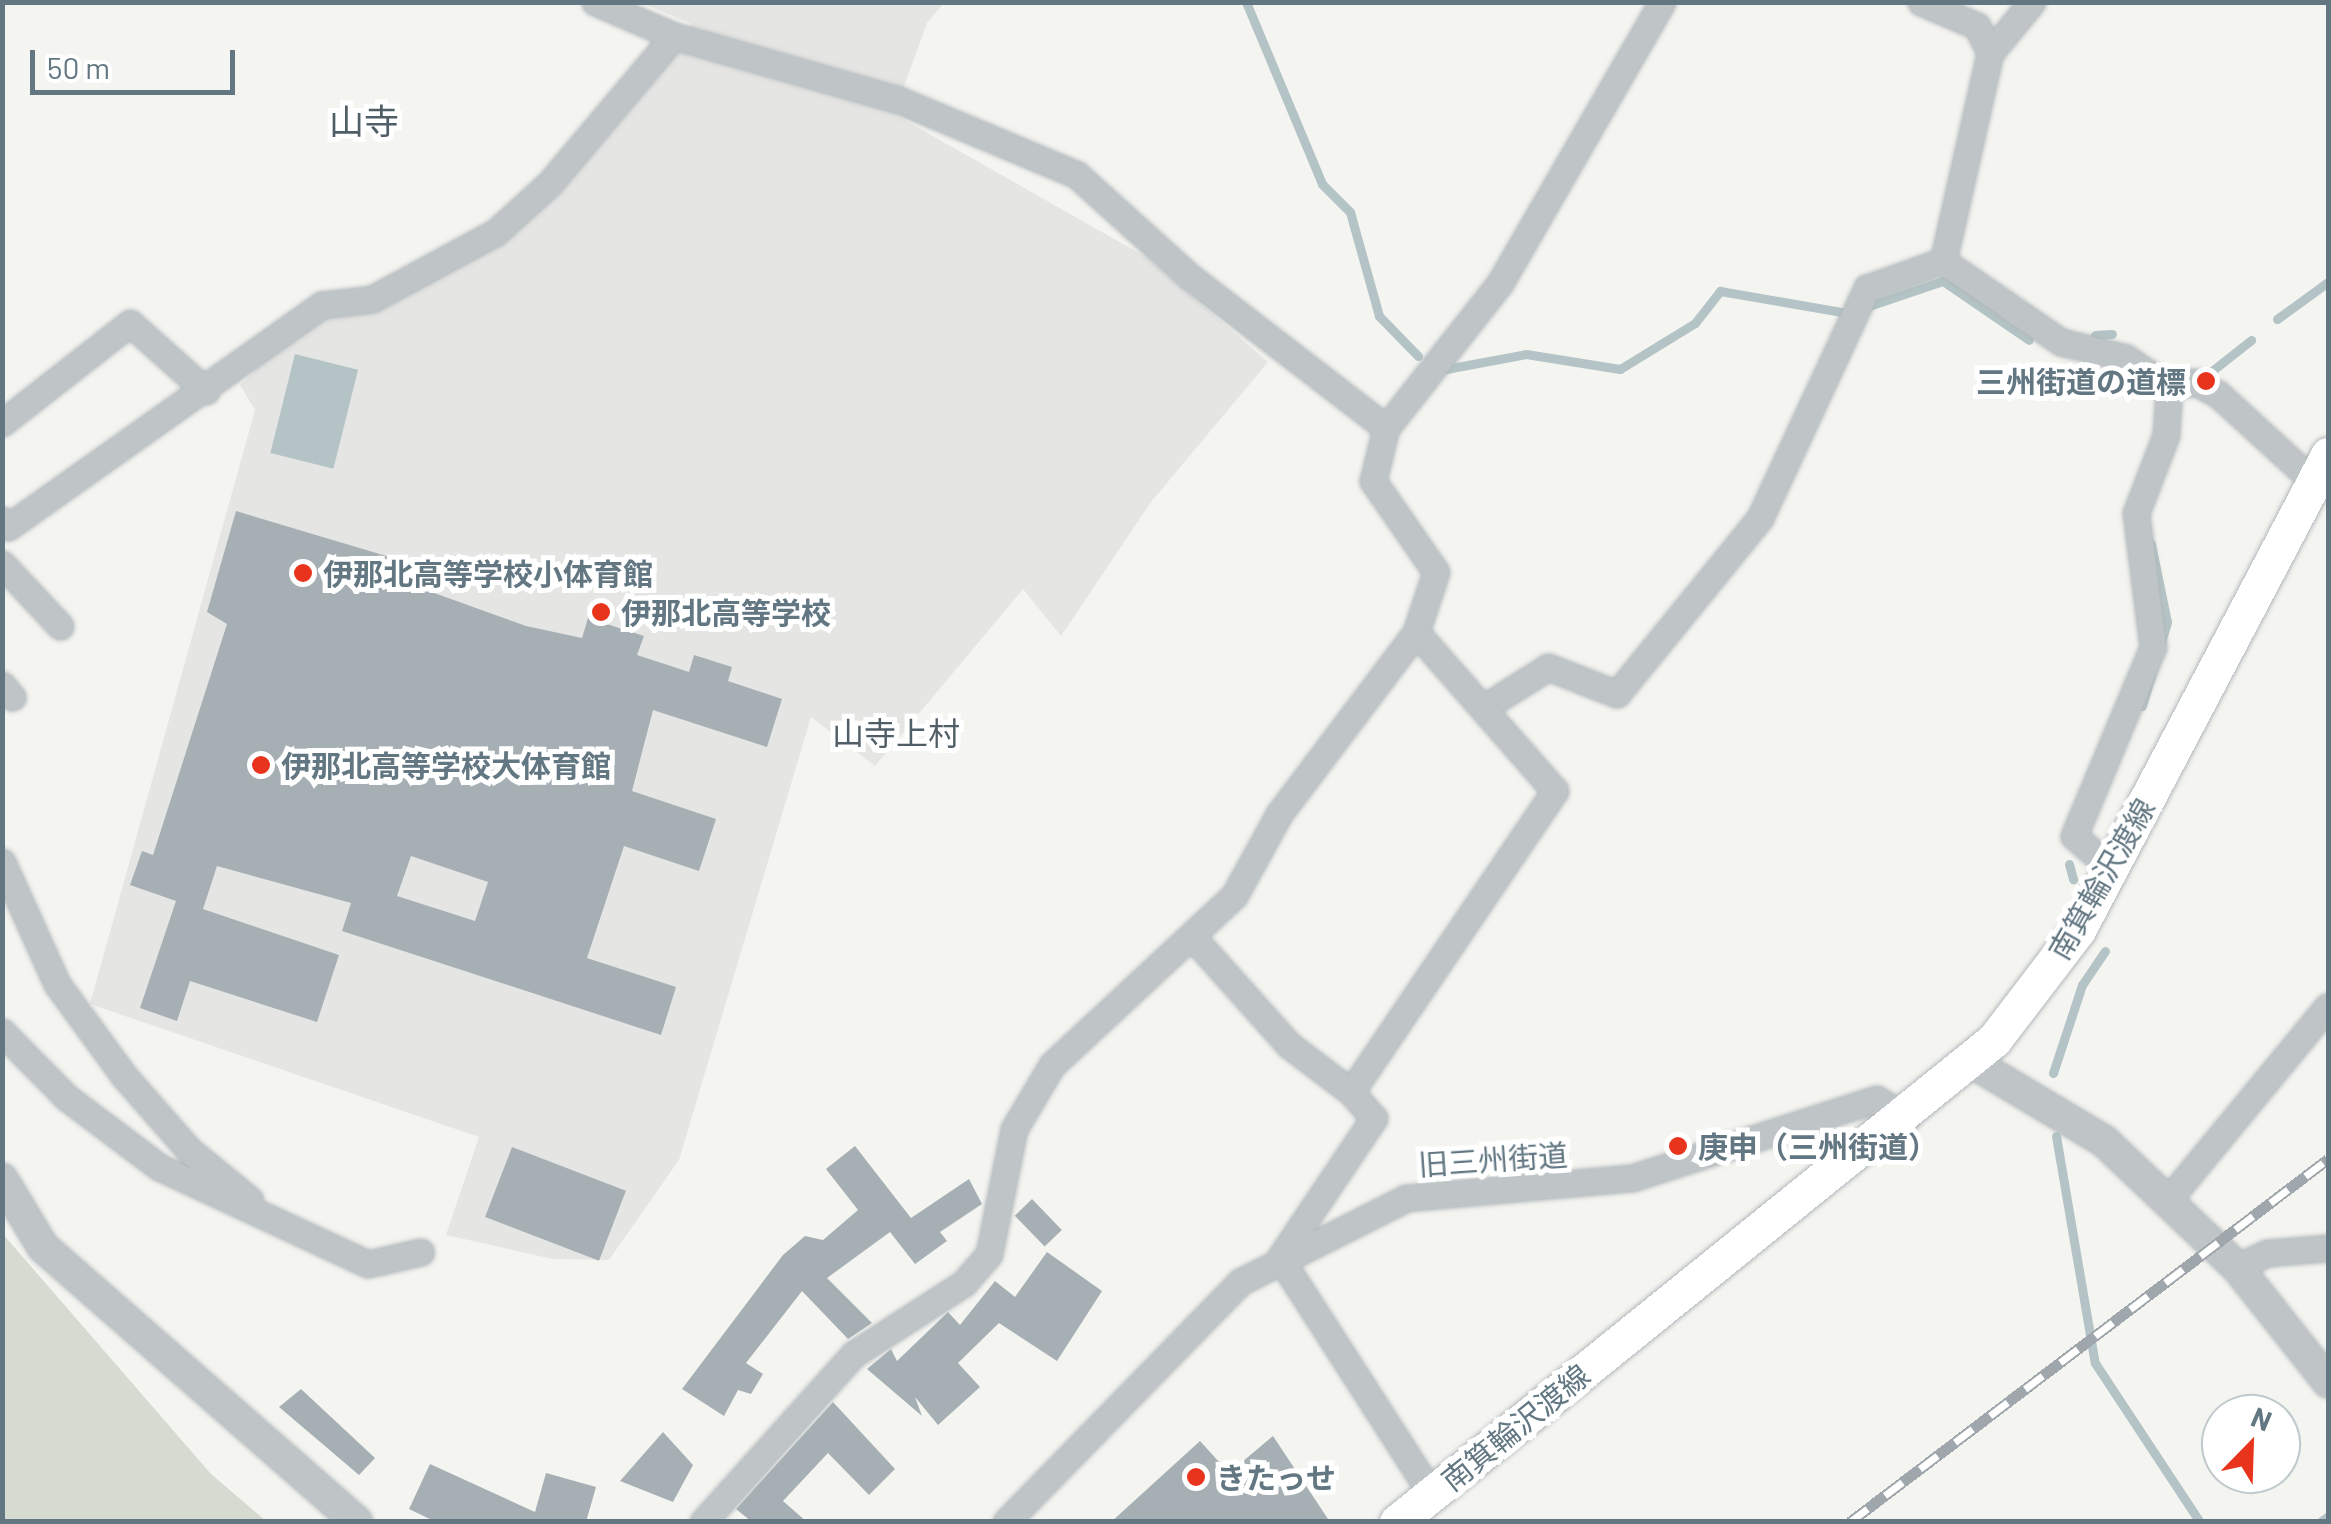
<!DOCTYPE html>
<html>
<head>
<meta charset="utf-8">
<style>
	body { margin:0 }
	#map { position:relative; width:2331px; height:1524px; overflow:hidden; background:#f4f4f0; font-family:Barlow,"Noto Sans JP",sans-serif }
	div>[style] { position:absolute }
	.built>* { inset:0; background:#e5e5e3 }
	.green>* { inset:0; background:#d6dbd1 }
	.water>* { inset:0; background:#b4c4c6; transform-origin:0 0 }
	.stream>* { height:9px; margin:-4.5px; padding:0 4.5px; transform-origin:4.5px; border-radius:4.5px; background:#b4c4c6 }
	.building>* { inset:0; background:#a6b0b4; transform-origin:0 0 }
	.roads { filter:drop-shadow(0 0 2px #b1b8bb) drop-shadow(0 0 2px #b1b8bb) }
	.minor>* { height:25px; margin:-12.5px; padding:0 12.5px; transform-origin:12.5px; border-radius:12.5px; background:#bfc4c6 }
	.tertiary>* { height:30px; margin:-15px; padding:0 15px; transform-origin:15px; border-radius:15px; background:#bfc4c6 }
	.secondary>* { height:35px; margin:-17.5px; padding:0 17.5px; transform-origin:17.5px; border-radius:17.5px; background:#fff }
	.rail>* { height:11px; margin-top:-5.5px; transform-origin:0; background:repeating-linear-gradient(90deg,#fff 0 22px,#9fa7ac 0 44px); box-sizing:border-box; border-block:2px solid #9fa7ac }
	.dots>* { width:28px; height:28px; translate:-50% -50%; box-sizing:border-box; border:5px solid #fff; border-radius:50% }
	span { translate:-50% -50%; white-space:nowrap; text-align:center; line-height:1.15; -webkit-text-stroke:10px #fff; paint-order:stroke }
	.poi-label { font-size:30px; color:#627782; font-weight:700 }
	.right { translate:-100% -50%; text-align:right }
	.left { translate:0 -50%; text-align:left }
	.street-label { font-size:30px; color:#627782 }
	.neighbourhood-label { font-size:32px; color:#505f67 }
	.quarter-label { font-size:35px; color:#505f67 }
	.frame { position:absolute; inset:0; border:5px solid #627782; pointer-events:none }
	.north { position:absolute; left:2201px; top:1394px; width:100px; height:100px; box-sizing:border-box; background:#fff; border:2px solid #c0c9cd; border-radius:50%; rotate:23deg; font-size:28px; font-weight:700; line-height:40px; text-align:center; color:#627782 }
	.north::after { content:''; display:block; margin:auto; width:35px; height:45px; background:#e8341d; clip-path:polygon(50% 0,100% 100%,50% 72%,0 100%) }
	.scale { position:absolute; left:30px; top:50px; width:205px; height:45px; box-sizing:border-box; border:5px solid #627782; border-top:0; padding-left:12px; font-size:30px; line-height:35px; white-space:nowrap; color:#627782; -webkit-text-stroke:8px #fff; paint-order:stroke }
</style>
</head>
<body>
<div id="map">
	<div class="built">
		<div style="clip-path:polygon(642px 3px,944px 3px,927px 23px,894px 114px,1146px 257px,1268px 362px,1151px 502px,1061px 636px,1023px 589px,875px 766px,811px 717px,679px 1160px,609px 1260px,553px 1259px,446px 1235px,479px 1137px,90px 1004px,255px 410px,240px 385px,322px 305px,372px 299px,550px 183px,692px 24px)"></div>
	</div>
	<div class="green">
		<div style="clip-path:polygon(2px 1233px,211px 1474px,266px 1521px,3px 1521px)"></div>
	</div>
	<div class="water">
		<div style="left:295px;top:354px;width:65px;height:102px;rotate:14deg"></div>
	</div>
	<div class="stream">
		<div style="left:1246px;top:2px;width:197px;rotate:67.3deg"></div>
		<div style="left:1322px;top:184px;width:40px;rotate:45deg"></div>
		<div style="left:1350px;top:212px;width:108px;rotate:74.4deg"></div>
		<div style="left:1379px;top:316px;width:56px;rotate:45.7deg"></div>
		<div style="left:1866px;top:307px;width:81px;rotate:-18.7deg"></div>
		<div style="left:1943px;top:281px;width:104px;rotate:34.5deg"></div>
		<div style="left:2277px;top:319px;width:63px;rotate:-36deg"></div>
		<div style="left:2095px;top:335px;width:17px;rotate:-3deg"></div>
		<div style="left:1446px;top:369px;width:81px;rotate:-10.6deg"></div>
		<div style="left:1526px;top:354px;width:95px;rotate:9.1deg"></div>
		<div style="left:1620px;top:369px;width:88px;rotate:-31.5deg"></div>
		<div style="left:1695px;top:323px;width:41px;rotate:-52deg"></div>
		<div style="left:1720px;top:291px;width:124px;rotate:9.8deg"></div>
		<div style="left:2208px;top:374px;width:55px;rotate:-38.3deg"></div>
		<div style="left:2142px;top:706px;width:88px;rotate:-73.4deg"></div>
		<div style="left:2167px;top:622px;width:80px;rotate:-101.6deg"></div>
		<div style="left:2069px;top:864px;width:16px;rotate:75deg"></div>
		<div style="left:2053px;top:1073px;width:93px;rotate:-71.8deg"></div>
		<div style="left:2082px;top:985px;width:41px;rotate:-55.9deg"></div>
		<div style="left:2056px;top:1136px;width:230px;rotate:80.3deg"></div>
		<div style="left:2095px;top:1363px;width:191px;rotate:56.6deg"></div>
		<div style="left:2320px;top:1522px;width:10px;rotate:-37deg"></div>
	</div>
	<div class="building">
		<div style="clip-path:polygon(evenodd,236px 511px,393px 558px,387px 576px,526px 626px,582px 638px,588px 618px,644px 636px,637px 655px,689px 672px,694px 655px,732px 667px,728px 681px,782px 699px,767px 747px,653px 710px,632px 791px,716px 819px,699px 871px,624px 846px,587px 958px,676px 987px,661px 1035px,342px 931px,351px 903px,217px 866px,203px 909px,339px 955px,317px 1022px,190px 981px,177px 1021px,140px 1008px,176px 901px,130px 885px,142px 851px,153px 855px,227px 624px,207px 612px,236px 511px,411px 856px,488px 882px,475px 921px,397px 896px,411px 856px)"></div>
		<div style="clip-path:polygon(855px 1146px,911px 1218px,969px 1179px,982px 1204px,940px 1232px,947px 1241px,915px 1264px,890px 1232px,827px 1278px,872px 1323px,848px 1339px,802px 1291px,746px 1363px,763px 1374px,751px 1394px,738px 1390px,724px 1416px,682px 1389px,783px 1255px,805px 1236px,823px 1240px,858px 1210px,826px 1169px)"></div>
		<div style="left:512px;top:1147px;width:122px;height:75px;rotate:21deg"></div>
		<div style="left:1032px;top:1199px;width:43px;height:24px;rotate:46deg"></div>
		<div style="clip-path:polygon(1047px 1252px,1102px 1291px,1057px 1361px,999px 1323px,958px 1363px,980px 1387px,938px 1425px,915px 1397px,922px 1416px,867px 1369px,891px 1349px,897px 1361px,948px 1312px,960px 1325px,995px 1281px,1015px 1297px)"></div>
		<div style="clip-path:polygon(301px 1389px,375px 1458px,359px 1475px,279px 1407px)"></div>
		<div style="clip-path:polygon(833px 1402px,895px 1469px,869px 1495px,828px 1453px,783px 1501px,807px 1522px,752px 1522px,736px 1509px)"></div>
		<div style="clip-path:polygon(663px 1432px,693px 1465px,673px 1502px,620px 1481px)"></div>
		<div style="clip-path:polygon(1273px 1436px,1330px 1522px,1111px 1522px,1200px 1441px,1229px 1473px)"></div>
		<div style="clip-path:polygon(430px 1464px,535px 1512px,546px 1473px,596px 1487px,586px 1522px,436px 1522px,409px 1509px)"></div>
	</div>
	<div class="roads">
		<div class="minor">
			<div style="left:595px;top:2px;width:86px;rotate:23.3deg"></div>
			<div style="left:674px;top:36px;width:234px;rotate:15.9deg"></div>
			<div style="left:899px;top:100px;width:193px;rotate:22.8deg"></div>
			<div style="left:1077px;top:175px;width:152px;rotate:42.1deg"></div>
			<div style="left:1190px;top:277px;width:247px;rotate:37.6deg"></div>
			<div style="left:1921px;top:2px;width:61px;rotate:23.2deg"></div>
			<div style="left:1977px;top:26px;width:30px;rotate:64deg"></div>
			<div style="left:1990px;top:53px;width:213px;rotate:102.7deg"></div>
			<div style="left:1990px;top:53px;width:66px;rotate:-50.5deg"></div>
			<div style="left:1943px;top:261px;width:143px;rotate:34.5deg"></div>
			<div style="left:2061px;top:342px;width:67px;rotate:13.8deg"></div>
			<div style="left:2126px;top:358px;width:52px;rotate:34deg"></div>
			<div style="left:2169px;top:387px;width:48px;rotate:93.6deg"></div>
			<div style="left:2166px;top:435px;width:84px;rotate:111deg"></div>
			<div style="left:2136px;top:513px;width:135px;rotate:82.8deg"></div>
			<div style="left:2153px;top:647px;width:205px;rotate:112.7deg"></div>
			<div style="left:2074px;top:836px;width:49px;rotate:40.9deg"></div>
			<div style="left:2169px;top:387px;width:26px;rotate:-11deg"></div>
			<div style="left:2195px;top:382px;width:26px;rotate:28deg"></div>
			<div style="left:2218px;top:394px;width:129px;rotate:42.5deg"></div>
			<div style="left:2px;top:423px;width:162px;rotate:-38deg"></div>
			<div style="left:130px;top:323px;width:102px;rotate:41.8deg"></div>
			<div style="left:2px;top:520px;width:9px;rotate:49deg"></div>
			<div style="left:8px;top:527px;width:385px;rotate:-35.3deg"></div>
			<div style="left:322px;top:305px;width:50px;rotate:-6.8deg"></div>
			<div style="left:372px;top:299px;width:141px;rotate:-28.4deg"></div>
			<div style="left:496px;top:232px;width:73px;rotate:-42.2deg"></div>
			<div style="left:550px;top:183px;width:192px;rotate:-49.9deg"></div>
			<div style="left:2px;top:564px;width:85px;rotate:46.9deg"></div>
			<div style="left:2px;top:685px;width:16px;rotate:50deg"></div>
			<div style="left:1488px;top:705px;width:71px;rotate:-32.3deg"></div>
			<div style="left:1548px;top:667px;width:74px;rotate:21.4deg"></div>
			<div style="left:1617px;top:694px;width:227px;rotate:-50.9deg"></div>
			<div style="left:1760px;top:518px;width:254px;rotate:-65.1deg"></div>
			<div style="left:1867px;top:288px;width:81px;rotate:-19.6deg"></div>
			<div style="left:2px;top:862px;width:134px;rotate:65.7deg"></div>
			<div style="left:57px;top:984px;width:114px;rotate:53.9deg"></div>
			<div style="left:124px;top:1076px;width:100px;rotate:48.7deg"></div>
			<div style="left:190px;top:1151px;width:77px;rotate:39.2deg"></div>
			<div style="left:1196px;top:941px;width:140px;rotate:48.2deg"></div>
			<div style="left:1289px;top:1045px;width:78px;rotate:37.2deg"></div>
			<div style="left:1351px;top:1092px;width:364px;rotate:-55.9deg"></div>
			<div style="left:1555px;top:791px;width:211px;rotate:-131.2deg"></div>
			<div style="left:2px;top:1032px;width:91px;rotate:45.4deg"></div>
			<div style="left:66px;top:1097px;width:116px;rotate:37deg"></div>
			<div style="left:159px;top:1167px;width:230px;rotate:24.9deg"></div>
			<div style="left:368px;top:1264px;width:54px;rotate:-12.8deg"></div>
			<div style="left:1351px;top:1092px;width:35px;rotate:49deg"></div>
			<div style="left:1374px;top:1118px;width:169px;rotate:123.9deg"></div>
			<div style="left:1280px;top:1258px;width:282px;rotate:57.3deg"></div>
			<div style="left:2168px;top:1200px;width:251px;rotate:-50.5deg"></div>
			<div style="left:2237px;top:1267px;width:33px;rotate:-25deg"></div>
			<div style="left:2267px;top:1253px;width:61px;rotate:-4.7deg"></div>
			<div style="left:703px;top:1522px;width:226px;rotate:-48.1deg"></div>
			<div style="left:854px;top:1354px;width:131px;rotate:-32.8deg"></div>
			<div style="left:964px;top:1283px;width:38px;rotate:-49deg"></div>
			<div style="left:989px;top:1254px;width:127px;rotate:-78.7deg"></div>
			<div style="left:1014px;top:1129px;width:74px;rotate:-59.3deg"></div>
			<div style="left:1052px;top:1065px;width:248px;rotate:-42.9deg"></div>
			<div style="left:1234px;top:896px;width:94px;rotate:-61.2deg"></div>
			<div style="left:1279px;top:814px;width:228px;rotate:-53deg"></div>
			<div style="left:1416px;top:632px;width:63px;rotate:-71.6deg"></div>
			<div style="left:1436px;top:572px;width:111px;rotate:-124.7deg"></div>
			<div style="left:1373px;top:481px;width:55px;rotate:-76.2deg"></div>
			<div style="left:1386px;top:428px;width:184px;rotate:-51.8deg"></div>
			<div style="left:1500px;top:283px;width:324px;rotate:-60deg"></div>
			<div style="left:1006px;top:1522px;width:335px;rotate:-45.7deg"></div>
			<div style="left:1240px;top:1282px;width:186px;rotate:-26.8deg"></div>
			<div style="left:1406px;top:1198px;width:227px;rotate:-5.1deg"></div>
			<div style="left:1632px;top:1178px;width:257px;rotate:-17.9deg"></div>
			<div style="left:1877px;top:1099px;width:36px;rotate:32deg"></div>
		</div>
		<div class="tertiary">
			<div style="left:1972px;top:1062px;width:154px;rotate:30.9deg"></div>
			<div style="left:2104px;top:1141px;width:183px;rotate:43.5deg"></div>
			<div style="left:2237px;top:1267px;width:147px;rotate:51.6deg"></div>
			<div style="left:2px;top:1179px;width:79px;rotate:58.9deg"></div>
			<div style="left:43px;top:1247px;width:417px;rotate:41.2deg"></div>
		</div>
		<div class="secondary">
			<div style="left:1397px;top:1522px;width:767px;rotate:-38.92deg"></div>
			<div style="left:1994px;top:1040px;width:138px;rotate:-52.6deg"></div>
			<div style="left:2078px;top:930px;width:537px;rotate:-62.24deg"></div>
		</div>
	</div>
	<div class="rail">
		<div style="left:1850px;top:1522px;width:600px;rotate:-37.21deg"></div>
	</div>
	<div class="dots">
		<div style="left:2206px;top:381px;background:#e8341d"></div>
		<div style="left:303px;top:573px;background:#e8341d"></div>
		<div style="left:601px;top:612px;background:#e8341d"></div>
		<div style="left:261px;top:765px;background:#e8341d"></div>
		<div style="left:1678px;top:1146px;background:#e8341d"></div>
		<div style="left:1196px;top:1477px;background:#e8341d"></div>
	</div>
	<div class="poi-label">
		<span class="right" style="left:2186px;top:381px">三州街道の道標</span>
		<span class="left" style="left:323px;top:573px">伊那北高等学校小体育館</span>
		<span class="left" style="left:621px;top:612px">伊那北高等学校</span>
		<span class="left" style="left:281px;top:765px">伊那北高等学校大体育館</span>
		<span class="left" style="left:1698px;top:1146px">庚申（三州街道）</span>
		<span class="left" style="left:1216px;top:1477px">きたっせ</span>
	</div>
	<div class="street-label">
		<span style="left:2101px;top:879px;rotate:-60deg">南箕輪沢渡線</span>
		<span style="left:1493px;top:1159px;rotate:-4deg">旧三州街道</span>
		<span style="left:1515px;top:1427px;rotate:-39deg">南箕輪沢渡線</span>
	</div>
	<div class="neighbourhood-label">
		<span style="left:896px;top:732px">山寺上村</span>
	</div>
	<div class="quarter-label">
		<span style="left:364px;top:120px">山寺</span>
	</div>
	<div class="frame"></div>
	<div class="north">N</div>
	<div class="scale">50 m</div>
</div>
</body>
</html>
